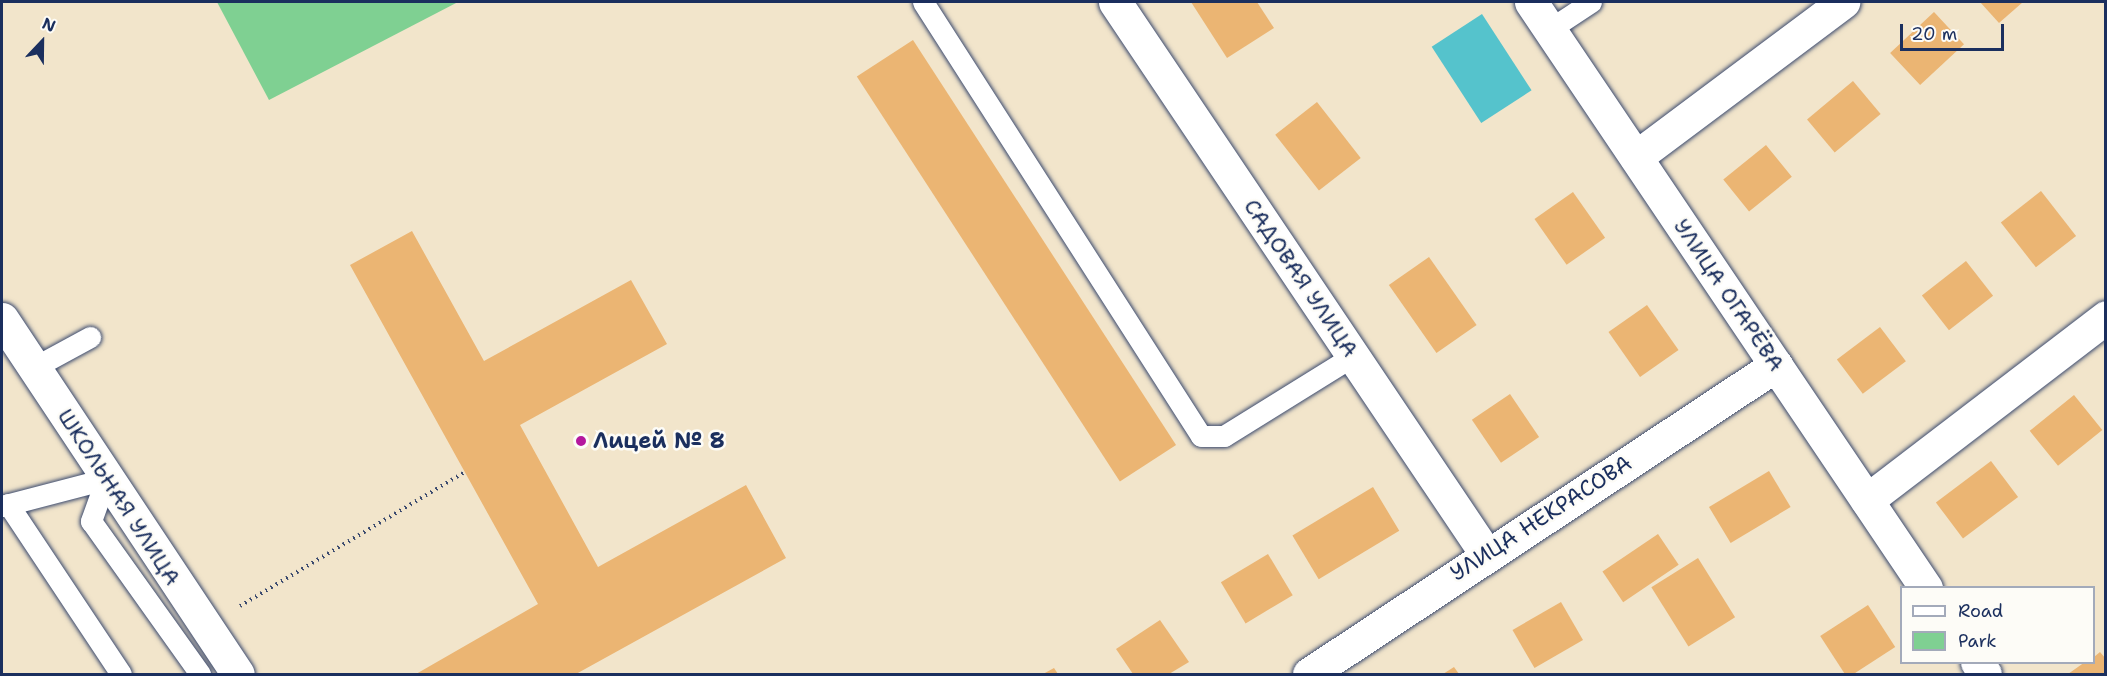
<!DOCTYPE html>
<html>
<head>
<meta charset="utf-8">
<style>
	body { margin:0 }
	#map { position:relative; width:2107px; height:676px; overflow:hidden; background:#f2e5cb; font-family:"Shantell Sans",sans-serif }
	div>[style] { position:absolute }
	.green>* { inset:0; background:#7fd092 }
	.water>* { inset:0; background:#55c3cc; transform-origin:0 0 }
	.building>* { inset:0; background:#ebb573; transform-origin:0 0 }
	.path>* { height:4px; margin-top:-2px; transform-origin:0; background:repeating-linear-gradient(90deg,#3b4a6e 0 1.5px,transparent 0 6px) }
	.roads { filter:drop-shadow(0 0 2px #3b4a6e) drop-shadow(0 0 2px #3b4a6e) }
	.service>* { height:21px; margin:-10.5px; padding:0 10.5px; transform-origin:10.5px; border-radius:10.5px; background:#fff }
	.minor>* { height:33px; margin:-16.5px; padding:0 16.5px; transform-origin:16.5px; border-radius:16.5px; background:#fff }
	.dots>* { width:16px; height:16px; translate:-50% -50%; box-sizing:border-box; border:3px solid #fdfcf7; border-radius:50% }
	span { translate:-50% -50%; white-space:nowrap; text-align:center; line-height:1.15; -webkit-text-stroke:5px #fdfcf7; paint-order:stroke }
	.street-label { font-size:22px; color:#1b2f5e }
	.poi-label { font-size:22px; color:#1b2f5e; font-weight:700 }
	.left { translate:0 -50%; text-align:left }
	.frame { position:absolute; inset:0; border:3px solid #1b2f5e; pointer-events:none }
	.legend { position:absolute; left:1900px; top:586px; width:195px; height:78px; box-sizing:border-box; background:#fdfcf7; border:2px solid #a3aaba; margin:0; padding:8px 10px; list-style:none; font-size:18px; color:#1b2f5e }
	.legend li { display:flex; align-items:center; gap:12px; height:30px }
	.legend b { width:30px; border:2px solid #a3aaba }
	.north { position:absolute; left:12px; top:12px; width:60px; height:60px; -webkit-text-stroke:4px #fdfcf7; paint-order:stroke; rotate:22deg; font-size:16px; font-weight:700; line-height:24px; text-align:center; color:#1b2f5e }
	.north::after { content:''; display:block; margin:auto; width:21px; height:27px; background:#1b2f5e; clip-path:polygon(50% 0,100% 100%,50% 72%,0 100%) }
	.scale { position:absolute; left:1900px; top:24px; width:104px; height:27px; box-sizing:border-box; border:3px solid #1b2f5e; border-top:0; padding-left:8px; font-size:18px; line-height:21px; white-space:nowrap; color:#1b2f5e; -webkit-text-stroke:4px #fdfcf7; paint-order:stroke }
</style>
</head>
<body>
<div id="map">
	<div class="green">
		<div style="clip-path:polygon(217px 2px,458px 2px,269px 100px)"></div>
	</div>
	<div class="water">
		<div style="left:1482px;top:14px;width:91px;height:60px;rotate:57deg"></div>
	</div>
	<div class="building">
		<div style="clip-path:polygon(1191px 2px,1257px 2px,1274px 28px,1227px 58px)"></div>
		<div style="clip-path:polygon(1980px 2px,2023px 2px,1999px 23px)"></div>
		<div style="left:1934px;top:12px;width:44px;height:60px;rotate:47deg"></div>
		<div style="left:913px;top:40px;width:483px;height:67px;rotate:57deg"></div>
		<div style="left:1853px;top:81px;width:43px;height:60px;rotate:50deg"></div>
		<div style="left:1317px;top:102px;width:71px;height:53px;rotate:52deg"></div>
		<div style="left:1766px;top:145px;width:41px;height:55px;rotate:51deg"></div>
		<div style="left:2041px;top:191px;width:57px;height:51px;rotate:52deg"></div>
		<div style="left:1573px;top:192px;width:56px;height:47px;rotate:55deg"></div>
		<div style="clip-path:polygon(412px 231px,484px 361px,631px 280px,667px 344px,520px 425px,598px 567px,746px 485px,786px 558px,576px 674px,416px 674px,538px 604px,350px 265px)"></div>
		<div style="left:1429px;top:257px;width:83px;height:49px;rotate:55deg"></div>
		<div style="left:1966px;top:261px;width:44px;height:56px;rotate:52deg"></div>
		<div style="left:1647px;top:305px;width:55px;height:47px;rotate:55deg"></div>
		<div style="left:1880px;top:327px;width:43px;height:54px;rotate:53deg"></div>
		<div style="left:1510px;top:394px;width:52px;height:46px;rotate:56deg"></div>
		<div style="left:2074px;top:395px;width:45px;height:57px;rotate:51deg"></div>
		<div style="left:1991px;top:461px;width:45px;height:69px;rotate:53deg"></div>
		<div style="left:1769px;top:471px;width:42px;height:70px;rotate:59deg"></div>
		<div style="left:1373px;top:487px;width:51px;height:94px;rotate:59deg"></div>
		<div style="left:1658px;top:534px;width:37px;height:67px;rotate:56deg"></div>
		<div style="left:1268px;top:554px;width:48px;height:55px;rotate:59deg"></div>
		<div style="left:1698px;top:558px;width:70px;height:55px;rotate:58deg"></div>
		<div style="left:1561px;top:602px;width:44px;height:56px;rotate:60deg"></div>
		<div style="left:1868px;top:605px;width:50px;height:57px;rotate:57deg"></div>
		<div style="clip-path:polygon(1160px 620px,1189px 662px,1169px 674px,1133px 674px,1116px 649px)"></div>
		<div style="clip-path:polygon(2100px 652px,2106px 659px,2106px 674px,2068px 674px,2085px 662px,2094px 662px,2094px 657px)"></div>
		<div style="clip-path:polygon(1454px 667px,1459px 674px,1443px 674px)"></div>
		<div style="clip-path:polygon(1054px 668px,1058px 674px,1043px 674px)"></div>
	</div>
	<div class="path">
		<div style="left:240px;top:606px;width:262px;rotate:-30.8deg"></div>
	</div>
	<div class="roads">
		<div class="service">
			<div style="left:923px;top:2px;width:515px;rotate:57.36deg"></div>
			<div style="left:1201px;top:436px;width:23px"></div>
			<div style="left:1224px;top:436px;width:152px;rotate:-31.8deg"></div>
			<div style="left:1550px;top:29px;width:49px;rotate:-33.4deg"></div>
			<div style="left:33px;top:368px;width:65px;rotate:-28.5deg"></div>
			<div style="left:106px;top:479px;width:45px;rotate:109.7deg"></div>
			<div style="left:91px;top:521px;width:188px;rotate:54.5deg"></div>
			<div style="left:8px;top:504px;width:204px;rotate:56.4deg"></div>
			<div style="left:2px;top:506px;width:107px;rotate:-14.6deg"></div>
		</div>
		<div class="minor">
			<div style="left:1115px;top:2px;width:665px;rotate:56.09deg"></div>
			<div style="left:1531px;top:2px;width:707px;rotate:56.02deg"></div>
			<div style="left:1636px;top:157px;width:259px;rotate:-36.8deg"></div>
			<div style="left:2px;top:319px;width:426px;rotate:56.4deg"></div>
			<div style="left:1867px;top:500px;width:301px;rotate:-37.4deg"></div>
			<div style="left:1977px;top:662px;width:14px;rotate:56deg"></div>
			<div style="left:1309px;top:674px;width:560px;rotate:-33.49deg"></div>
		</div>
	</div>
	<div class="dots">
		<div style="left:581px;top:441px;background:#b5179e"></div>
	</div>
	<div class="street-label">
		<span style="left:1301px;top:278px;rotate:56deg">САДОВАЯ УЛИЦА</span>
		<span style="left:1729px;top:295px;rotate:56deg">УЛИЦА ОГАРЁВА</span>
		<span style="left:119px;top:497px;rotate:57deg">ШКОЛЬНАЯ УЛИЦА</span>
		<span style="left:1541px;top:518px;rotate:-33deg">УЛИЦА НЕКРАСОВА</span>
	</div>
	<div class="poi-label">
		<span class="left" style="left:593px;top:441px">Лицей № 8</span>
	</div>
	<div class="frame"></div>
	<ul class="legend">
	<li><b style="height:8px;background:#fff"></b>Road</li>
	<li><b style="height:16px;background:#7fd092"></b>Park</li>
	</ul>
	<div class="north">N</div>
	<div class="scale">20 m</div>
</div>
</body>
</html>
